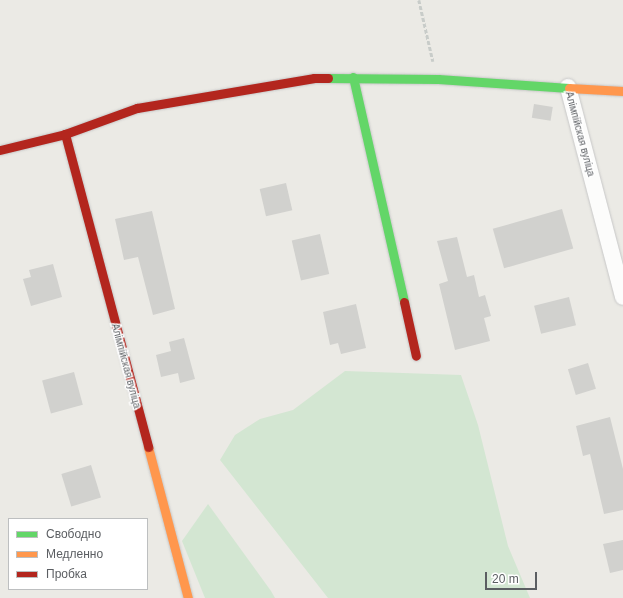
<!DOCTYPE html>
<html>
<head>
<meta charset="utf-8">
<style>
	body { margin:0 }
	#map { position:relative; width:623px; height:598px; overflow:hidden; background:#ebeae5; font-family:Helvetica,sans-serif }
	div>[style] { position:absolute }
	.green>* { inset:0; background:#d3e6d2 }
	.building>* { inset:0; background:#d1d1ce; transform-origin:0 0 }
	.path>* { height:2.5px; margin-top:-1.25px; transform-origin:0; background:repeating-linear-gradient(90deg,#c8ccc9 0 4px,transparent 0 6px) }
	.roads { filter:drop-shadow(0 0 1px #c7c7c7) drop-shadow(0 0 1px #c7c7c7) }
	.street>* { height:16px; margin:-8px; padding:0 8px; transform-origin:8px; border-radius:8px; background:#fcfcfb }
	.fast>* { height:9px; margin:-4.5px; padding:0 4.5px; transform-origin:4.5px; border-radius:4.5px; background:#63d668 }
	.slow>* { height:9px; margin:-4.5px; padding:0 4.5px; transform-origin:4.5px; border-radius:4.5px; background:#ff974d }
	.jam>* { height:9px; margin:-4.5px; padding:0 4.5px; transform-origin:4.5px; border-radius:4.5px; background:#b3261e }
	span { translate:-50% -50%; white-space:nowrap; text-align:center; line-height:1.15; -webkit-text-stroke:3px #fff; paint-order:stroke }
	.street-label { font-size:10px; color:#5b5e62 }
	.legend { position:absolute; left:8px; top:518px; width:140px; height:72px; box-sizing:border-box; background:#fff; border:1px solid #bdbfc0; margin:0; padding:5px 7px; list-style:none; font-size:12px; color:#5b5e62 }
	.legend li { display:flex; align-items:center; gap:8px; height:20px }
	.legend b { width:20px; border:1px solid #bdbfc0 }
	.scale { position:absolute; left:485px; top:572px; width:52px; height:18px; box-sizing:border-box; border:2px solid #5b5e62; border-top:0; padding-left:5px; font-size:12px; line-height:14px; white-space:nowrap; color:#5b5e62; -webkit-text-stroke:3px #fff; paint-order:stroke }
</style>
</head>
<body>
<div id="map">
	<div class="green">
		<div style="clip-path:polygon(345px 371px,461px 375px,478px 425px,508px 546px,530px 598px,328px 598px,220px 460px,235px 435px,260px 419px,293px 410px)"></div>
		<div style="clip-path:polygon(208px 504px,271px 591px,275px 598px,205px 598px,182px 541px)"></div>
	</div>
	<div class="building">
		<div style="left:534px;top:104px;width:19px;height:14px;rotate:9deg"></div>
		<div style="left:286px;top:183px;width:28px;height:27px;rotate:77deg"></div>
		<div style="left:562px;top:209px;width:41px;height:72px;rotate:74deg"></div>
		<div style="clip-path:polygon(152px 211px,175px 309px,153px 315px,138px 257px,124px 260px,115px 219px)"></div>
		<div style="left:320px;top:234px;width:41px;height:29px;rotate:77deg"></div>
		<div style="clip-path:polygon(457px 237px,467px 277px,474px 275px,479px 297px,485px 295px,491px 316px,484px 318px,490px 341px,455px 350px,439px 284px,448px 281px,437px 241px)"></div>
		<div style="clip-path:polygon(53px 264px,62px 297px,31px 306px,23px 279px,31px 277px,29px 270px)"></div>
		<div style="left:569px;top:297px;width:29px;height:36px;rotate:76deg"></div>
		<div style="clip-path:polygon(356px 304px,366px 348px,341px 354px,338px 343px,330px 345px,323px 312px)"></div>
		<div style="clip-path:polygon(184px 338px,195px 379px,180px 383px,178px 373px,161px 377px,156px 355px,171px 351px,169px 342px)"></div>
		<div style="left:588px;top:363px;width:27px;height:21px;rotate:73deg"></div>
		<div style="left:74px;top:372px;width:34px;height:33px;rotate:75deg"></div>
		<div style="clip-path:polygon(610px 417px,623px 469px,623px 510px,604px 514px,590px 454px,583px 456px,576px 426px)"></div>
		<div style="left:91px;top:465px;width:34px;height:31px;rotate:73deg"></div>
		<div style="clip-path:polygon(623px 540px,623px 570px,610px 573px,603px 544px)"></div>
	</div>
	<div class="path">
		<div style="left:419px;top:0;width:63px;rotate:77.1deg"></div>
	</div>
	<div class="roads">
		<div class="street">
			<div style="left:568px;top:87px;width:217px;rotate:75.3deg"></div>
		</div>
		<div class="fast">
			<div style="left:353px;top:77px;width:231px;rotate:77.2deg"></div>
			<div style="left:328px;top:78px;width:110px;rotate:0.5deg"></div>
			<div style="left:438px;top:79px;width:131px;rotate:3.9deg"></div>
		</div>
		<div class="slow">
			<div style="left:569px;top:88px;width:54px;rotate:3.2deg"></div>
			<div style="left:148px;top:447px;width:156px;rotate:75.2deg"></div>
		</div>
		<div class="jam">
			<div style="left:65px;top:134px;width:324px;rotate:75.1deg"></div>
			<div style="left:0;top:150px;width:67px;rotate:-13.8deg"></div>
			<div style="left:65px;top:134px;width:77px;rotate:-19.9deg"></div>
			<div style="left:137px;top:108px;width:180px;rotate:-9.6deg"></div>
			<div style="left:314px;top:78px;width:14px"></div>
			<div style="left:404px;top:302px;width:55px;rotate:77.5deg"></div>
		</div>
	</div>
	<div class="street-label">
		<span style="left:580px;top:134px;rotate:75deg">Алімпійская вуліца</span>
		<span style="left:126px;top:366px;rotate:75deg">Алімпійская вуліца</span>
	</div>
	<ul class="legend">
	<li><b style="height:5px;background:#63d668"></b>Свободно</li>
	<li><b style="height:5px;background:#ff974d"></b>Медленно</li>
	<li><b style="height:5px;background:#b3261e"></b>Пробка</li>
	</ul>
	<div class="scale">20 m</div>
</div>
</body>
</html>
